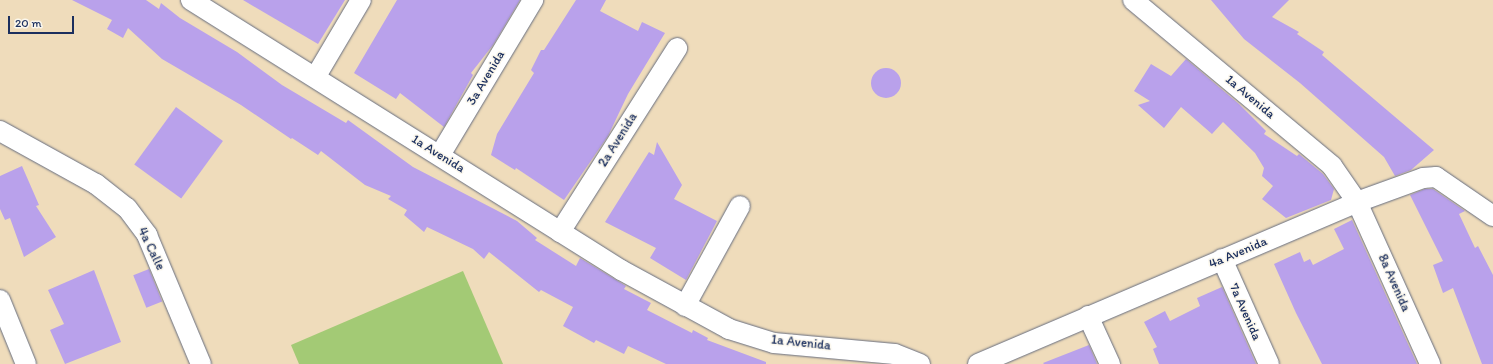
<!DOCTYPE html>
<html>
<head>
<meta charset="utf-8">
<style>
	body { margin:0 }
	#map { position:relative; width:1493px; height:364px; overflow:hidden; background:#efdcbb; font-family:Itim,sans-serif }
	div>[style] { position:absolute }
	.green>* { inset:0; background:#a3ca75 }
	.building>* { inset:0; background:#b9a1eb; transform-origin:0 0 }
	.round { border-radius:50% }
	.roads { filter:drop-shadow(0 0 1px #656c7f) drop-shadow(0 0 1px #656c7f) }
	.minor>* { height:20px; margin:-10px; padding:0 10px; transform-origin:10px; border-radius:10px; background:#fff }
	span { translate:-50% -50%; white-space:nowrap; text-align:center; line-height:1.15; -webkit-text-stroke:3px #fbf7ec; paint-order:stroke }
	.street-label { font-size:13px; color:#1b2f5e }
	.scale { position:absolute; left:8px; top:16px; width:66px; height:18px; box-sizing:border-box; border:2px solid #1b2f5e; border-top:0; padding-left:5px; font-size:12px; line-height:14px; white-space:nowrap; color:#1b2f5e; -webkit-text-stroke:3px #fbf7ec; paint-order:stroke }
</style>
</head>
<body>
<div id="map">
	<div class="green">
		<div style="clip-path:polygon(463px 271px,503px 364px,299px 364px,291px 345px)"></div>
	</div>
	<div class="building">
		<div style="clip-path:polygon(72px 0,146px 0,159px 9px,161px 3px,180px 18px,237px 52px,282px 85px,346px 123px,348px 120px,413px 167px,517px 221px,537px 238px,535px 240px,576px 266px,580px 258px,626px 286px,624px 289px,651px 303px,647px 310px,692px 333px,693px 330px,708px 338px,707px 340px,766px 362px,766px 364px,666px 364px,628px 346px,624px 354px,596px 340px,594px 343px,563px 326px,573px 307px,541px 290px,539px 292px,489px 252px,484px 259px,473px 249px,427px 227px,424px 232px,404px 215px,407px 210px,388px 199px,391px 196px,365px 185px,321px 151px,318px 155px,292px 138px,291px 139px,241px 105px,162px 59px,128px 28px,123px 38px,107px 29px,112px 20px)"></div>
		<div style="clip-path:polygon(243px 0,345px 0,318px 44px)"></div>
		<div style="clip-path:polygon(397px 0,520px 0,493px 45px,471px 73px,473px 75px,444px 127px,400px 93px,396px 99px,354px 73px)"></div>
		<div style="clip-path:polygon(576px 0,606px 0,600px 11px,638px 31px,642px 22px,665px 33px,628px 94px,608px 136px,564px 200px,516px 168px,515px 170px,491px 155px,497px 134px,534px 73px,531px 70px,541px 50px,544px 50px)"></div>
		<div style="clip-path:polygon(1211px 0,1289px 0,1272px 17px,1299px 32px,1297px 34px,1324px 52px,1322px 55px,1434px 150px,1411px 170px,1395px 176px,1384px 157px,1300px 83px,1244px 39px)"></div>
		<div style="clip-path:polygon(1186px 59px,1239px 104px,1266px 131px,1264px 134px,1297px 156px,1299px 154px,1323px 174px,1334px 189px,1331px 200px,1286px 218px,1262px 199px,1273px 186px,1262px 176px,1264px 168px,1255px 153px,1223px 122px,1212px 134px,1181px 107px,1164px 128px,1138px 105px,1150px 101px,1134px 91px,1151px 64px,1171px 76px)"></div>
		<div class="round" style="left:871px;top:68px;width:30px;height:30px"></div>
		<div style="left:176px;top:107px;width:58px;height:71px;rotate:36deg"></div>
		<div style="clip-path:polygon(657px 142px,682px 185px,674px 199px,717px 221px,686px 280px,650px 258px,656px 248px,605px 222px,649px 152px,654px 155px)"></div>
		<div style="clip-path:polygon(22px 166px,39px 205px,36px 206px,56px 237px,24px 257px,10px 218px,5px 220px,0 209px,0 176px)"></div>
		<div style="clip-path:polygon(1425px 189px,1433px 189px,1465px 211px,1459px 214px,1475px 248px,1478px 246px,1493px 275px,1493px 364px,1482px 364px,1453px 288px,1443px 293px,1433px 265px,1443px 261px,1410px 195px)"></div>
		<div style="clip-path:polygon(1352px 220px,1417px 364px,1322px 364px,1296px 313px,1274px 264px,1300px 252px,1304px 262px,1310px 259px,1313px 265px,1344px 249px,1334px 229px)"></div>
		<div style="left:149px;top:269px;width:35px;height:17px;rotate:68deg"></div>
		<div style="clip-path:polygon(94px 270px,121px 342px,65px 364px,50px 330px,64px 324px,48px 290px)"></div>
		<div style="clip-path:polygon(1222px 287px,1256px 364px,1159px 364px,1153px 349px,1157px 347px,1144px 322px,1165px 311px,1170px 321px,1200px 306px,1197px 298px)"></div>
		<div style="clip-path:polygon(1089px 345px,1097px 364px,1044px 364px,1043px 363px)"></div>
	</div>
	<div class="roads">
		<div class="minor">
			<div style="left:191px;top:0;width:508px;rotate:32.12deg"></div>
			<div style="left:621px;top:270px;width:123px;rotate:28.6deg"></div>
			<div style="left:729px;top:329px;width:47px;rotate:17.3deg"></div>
			<div style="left:774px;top:343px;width:121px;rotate:5.2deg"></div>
			<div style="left:895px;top:354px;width:27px;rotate:22deg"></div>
			<div style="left:1133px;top:0;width:259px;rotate:39.8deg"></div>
			<div style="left:1332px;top:166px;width:44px;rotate:55.2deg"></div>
			<div style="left:1357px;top:202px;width:178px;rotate:65.7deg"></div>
			<div style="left:316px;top:76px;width:88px;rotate:-59.4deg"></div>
			<div style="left:0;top:131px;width:110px;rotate:28.9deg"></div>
			<div style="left:96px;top:184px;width:39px;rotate:38deg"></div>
			<div style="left:127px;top:208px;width:34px;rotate:53deg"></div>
			<div style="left:147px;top:235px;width:140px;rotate:67.3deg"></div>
			<div style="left:440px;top:155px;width:181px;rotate:-59deg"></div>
			<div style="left:560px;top:232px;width:218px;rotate:-57.5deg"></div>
			<div style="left:1222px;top:259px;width:115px;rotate:65.9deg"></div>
			<div style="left:0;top:300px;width:69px;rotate:67.9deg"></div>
			<div style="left:685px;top:306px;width:114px;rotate:-61.2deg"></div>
			<div style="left:1088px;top:316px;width:53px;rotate:65.4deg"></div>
			<div style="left:978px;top:364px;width:412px;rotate:-23.1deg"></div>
			<div style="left:1357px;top:202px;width:70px;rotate:-20deg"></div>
			<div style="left:1423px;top:178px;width:13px;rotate:-4deg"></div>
			<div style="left:1436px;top:177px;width:69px;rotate:34.4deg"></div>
		</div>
	</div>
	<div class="street-label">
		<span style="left:486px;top:78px;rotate:-59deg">3a Avenida</span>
		<span style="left:1250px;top:97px;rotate:40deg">1a Avenida</span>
		<span style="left:618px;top:140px;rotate:-58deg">2a Avenida</span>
		<span style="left:438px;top:154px;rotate:32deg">1a Avenida</span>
		<span style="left:151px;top:249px;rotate:64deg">4a Calle</span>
		<span style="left:1238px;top:253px;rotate:-23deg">4a Avenida</span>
		<span style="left:1394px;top:283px;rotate:66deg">8a Avenida</span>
		<span style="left:1245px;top:312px;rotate:66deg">7a Avenida</span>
		<span style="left:801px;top:343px;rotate:6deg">1a Avenida</span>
	</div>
	<div class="scale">20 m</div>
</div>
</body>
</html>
